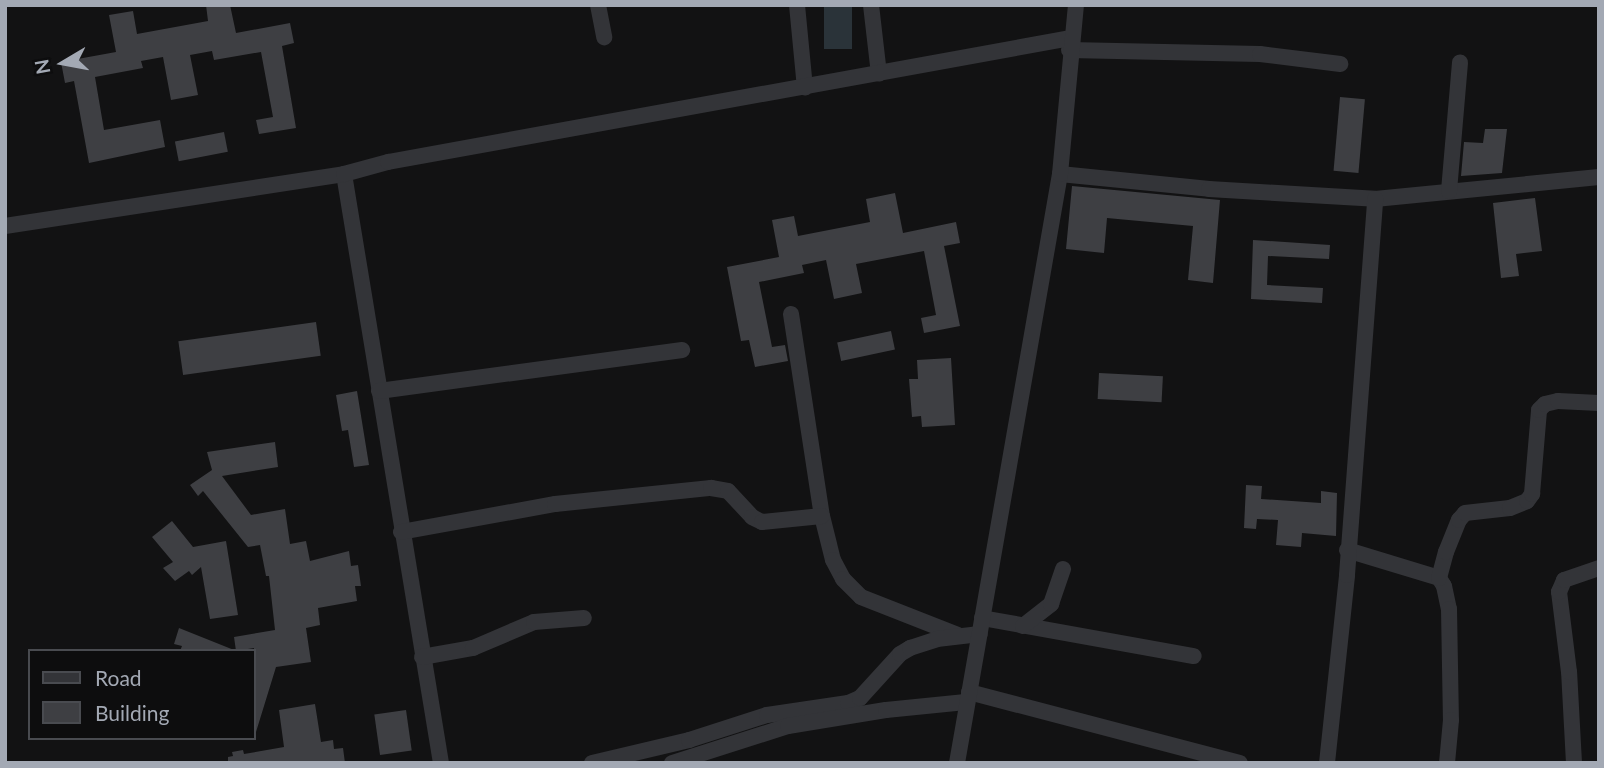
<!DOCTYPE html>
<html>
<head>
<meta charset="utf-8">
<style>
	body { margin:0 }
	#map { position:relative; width:1604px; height:768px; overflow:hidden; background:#121213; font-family:Lato,sans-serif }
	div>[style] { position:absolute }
	.water>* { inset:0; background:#2a3339; transform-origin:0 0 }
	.building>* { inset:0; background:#3e3f43; transform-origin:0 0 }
	.minor>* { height:16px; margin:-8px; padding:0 8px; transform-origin:8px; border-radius:8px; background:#333438 }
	span { translate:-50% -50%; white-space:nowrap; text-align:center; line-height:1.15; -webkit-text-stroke:5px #0d0d0e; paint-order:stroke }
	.frame { position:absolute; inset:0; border:7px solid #a3a9b4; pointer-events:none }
	.legend { position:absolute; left:28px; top:649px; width:228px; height:91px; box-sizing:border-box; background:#0d0d0e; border:2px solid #494b50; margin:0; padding:9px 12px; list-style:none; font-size:21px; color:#a3a9b4 }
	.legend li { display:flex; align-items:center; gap:14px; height:35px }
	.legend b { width:35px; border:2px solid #494b50 }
	.north { position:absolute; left:28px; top:28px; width:70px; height:70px; -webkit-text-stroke:5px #0d0d0e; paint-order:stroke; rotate:260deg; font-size:19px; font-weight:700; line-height:28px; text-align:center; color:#a3a9b4 }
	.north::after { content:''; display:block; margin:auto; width:24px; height:32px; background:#a3a9b4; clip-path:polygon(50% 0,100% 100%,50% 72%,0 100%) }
</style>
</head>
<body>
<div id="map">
	<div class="water">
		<div style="left:824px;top:5px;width:28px;height:44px"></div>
	</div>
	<div class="building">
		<div style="clip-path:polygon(206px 5px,230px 5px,236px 33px,290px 23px,294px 43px,282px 46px,296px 128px,259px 134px,256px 120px,273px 117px,261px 52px,214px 60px,212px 51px,190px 55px,198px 95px,171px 100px,163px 57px,141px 61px,143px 68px,95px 77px,104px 130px,160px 120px,165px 147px,89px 163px,74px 81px,65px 83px,61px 62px,116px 52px,109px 15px,133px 11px,137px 34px,208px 21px)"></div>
		<div style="left:1340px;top:97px;width:25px;height:74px;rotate:5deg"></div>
		<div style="clip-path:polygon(1485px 129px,1507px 129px,1502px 173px,1461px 176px,1464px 142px,1483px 143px)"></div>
		<div style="left:224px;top:132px;width:20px;height:50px;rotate:79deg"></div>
		<div style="clip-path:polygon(1072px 186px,1220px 200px,1213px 283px,1188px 280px,1193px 226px,1107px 218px,1104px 253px,1066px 249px)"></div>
		<div style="clip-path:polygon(895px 193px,903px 233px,956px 222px,960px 243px,944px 246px,960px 326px,924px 333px,921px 318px,936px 315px,924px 251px,856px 264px,862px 293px,834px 299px,826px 260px,802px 265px,804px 273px,759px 282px,772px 347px,785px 345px,788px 361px,755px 367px,749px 340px,741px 341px,727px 267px,779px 257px,772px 220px,794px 216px,798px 236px,870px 222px,866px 199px)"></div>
		<div style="clip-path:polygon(1535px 198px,1542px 251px,1516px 254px,1519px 276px,1501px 278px,1493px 203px)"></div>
		<div style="clip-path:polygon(1253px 240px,1330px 245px,1329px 259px,1268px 256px,1267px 285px,1323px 288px,1322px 303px,1251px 299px)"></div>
		<div style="left:316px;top:322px;width:34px;height:139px;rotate:82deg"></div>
		<div style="left:891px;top:331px;width:19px;height:55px;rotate:78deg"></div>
		<div style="clip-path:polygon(951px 358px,955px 425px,922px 427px,921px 416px,912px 417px,909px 379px,918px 379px,917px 360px)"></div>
		<div style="left:1099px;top:373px;width:64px;height:26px;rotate:3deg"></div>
		<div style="clip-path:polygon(357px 391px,369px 465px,354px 467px,348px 430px,342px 431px,336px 395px)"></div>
		<div style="clip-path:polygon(275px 442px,278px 467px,222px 476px,251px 515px,285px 509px,290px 544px,306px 541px,310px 561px,349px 551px,351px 566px,358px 565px,361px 586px,355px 586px,357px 601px,318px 608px,320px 625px,306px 628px,311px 662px,276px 667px,256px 732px,254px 731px,254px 648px,236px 651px,234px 637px,275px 630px,269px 576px,266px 576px,260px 545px,248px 547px,203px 491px,198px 496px,190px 485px,212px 470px,207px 452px)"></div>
		<div style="clip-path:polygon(1246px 485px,1262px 486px,1261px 499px,1321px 503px,1321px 491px,1337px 493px,1336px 536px,1302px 533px,1301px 547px,1276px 545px,1278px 520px,1257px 519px,1256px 529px,1244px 528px)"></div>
		<div style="clip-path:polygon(172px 521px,193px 547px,226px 541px,238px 615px,210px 619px,201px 567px,192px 575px,189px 571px,175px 581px,163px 568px,173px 562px,152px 537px)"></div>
		<div style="clip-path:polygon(179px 628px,234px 650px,233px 651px,180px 651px,182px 646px,174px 644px)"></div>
		<div style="clip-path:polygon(315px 704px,321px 742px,333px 740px,334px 749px,343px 748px,345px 763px,228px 763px,228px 757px,233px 756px,232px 752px,243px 750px,244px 754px,284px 747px,279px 710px)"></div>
		<div style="left:406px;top:710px;width:41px;height:32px;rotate:82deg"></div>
	</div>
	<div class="minor">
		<div style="left:598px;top:5px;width:33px;rotate:79deg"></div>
		<div style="left:797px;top:5px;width:83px;rotate:84.5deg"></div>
		<div style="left:871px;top:5px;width:69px;rotate:83.4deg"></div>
		<div style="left:1069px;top:50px;width:191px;rotate:1.2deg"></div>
		<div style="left:1260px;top:54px;width:81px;rotate:7.1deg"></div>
		<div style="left:344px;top:174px;width:597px;rotate:80.65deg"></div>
		<div style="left:1060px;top:174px;width:150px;rotate:5.7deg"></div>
		<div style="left:1209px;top:189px;width:166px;rotate:3.4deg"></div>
		<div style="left:1375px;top:199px;width:225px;rotate:-5.6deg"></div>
		<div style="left:1449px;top:191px;width:129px;rotate:-85.1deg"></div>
		<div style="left:5px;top:226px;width:343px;rotate:-8.7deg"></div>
		<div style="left:344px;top:174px;width:46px;rotate:-15.3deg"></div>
		<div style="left:388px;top:162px;width:693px;rotate:-10.3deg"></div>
		<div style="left:791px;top:314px;width:204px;rotate:81.3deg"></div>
		<div style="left:822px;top:516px;width:45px;rotate:76deg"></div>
		<div style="left:833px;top:560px;width:21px;rotate:62deg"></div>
		<div style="left:843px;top:579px;width:25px;rotate:45deg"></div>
		<div style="left:861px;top:597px;width:104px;rotate:21.4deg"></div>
		<div style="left:379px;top:391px;width:306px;rotate:-7.7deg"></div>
		<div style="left:401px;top:532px;width:157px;rotate:-10.3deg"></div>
		<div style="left:555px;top:504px;width:157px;rotate:-5.9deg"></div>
		<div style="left:711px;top:488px;width:17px;rotate:10deg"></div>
		<div style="left:728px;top:491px;width:35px;rotate:47deg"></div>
		<div style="left:752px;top:517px;width:11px;rotate:27deg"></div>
		<div style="left:762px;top:522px;width:60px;rotate:-5.7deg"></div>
		<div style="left:1347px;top:550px;width:96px;rotate:16.9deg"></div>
		<div style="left:1439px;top:578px;width:9px;rotate:58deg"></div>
		<div style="left:1444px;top:586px;width:24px;rotate:78deg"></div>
		<div style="left:1449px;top:609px;width:111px;rotate:89deg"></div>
		<div style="left:1451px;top:720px;width:43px;rotate:95.3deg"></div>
		<div style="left:1439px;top:578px;width:27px;rotate:-75deg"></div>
		<div style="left:1446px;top:552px;width:35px;rotate:-68deg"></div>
		<div style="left:1459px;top:520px;width:9px;rotate:-49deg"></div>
		<div style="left:1465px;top:513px;width:45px;rotate:-6.3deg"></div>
		<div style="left:1510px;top:508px;width:18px;rotate:-22deg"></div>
		<div style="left:1527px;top:501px;width:9px;rotate:-54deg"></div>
		<div style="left:1532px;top:494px;width:84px;rotate:-85.2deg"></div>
		<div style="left:1539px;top:410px;width:8px;rotate:-45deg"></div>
		<div style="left:1545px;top:404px;width:13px;rotate:-13deg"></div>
		<div style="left:1558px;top:401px;width:41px;rotate:2.8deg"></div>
		<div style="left:982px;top:618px;width:215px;rotate:10.2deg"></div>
		<div style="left:1023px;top:626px;width:36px;rotate:-38deg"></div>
		<div style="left:1051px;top:604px;width:37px;rotate:-71deg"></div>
		<div style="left:422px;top:657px;width:52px;rotate:-10deg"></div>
		<div style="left:473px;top:648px;width:66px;rotate:-23.1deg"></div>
		<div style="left:534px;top:622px;width:50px;rotate:-4.6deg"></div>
		<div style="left:969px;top:692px;width:280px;rotate:14.7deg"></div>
		<div style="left:592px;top:763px;width:100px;rotate:-13.3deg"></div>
		<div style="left:689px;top:740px;width:82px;rotate:-17.8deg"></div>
		<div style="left:767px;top:715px;width:82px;rotate:-8.4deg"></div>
		<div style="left:848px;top:703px;width:13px;rotate:-23deg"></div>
		<div style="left:860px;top:698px;width:59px;rotate:-47.7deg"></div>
		<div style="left:900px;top:654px;width:12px;rotate:-31deg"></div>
		<div style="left:910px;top:648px;width:28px;rotate:-18deg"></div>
		<div style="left:937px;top:639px;width:43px;rotate:-6.6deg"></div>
		<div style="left:672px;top:763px;width:122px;rotate:-17.7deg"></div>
		<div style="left:788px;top:726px;width:99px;rotate:-9.3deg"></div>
		<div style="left:886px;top:710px;width:80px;rotate:-5.7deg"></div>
		<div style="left:957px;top:763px;width:598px;rotate:-80.08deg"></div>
		<div style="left:1060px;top:174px;width:170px;rotate:-84.6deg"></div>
		<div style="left:1327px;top:763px;width:189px;rotate:-83.9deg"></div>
		<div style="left:1347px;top:575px;width:377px;rotate:-85.7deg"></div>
		<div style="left:1574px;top:763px;width:91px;rotate:-93.1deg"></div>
		<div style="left:1569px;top:672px;width:81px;rotate:-97.1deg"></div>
		<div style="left:1559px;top:592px;width:13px;rotate:-67deg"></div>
		<div style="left:1564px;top:580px;width:37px;rotate:-19deg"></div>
	</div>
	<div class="frame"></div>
	<ul class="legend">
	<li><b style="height:9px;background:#333438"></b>Road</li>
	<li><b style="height:19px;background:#3e3f43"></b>Building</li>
	</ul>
	<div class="north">N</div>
</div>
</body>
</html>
